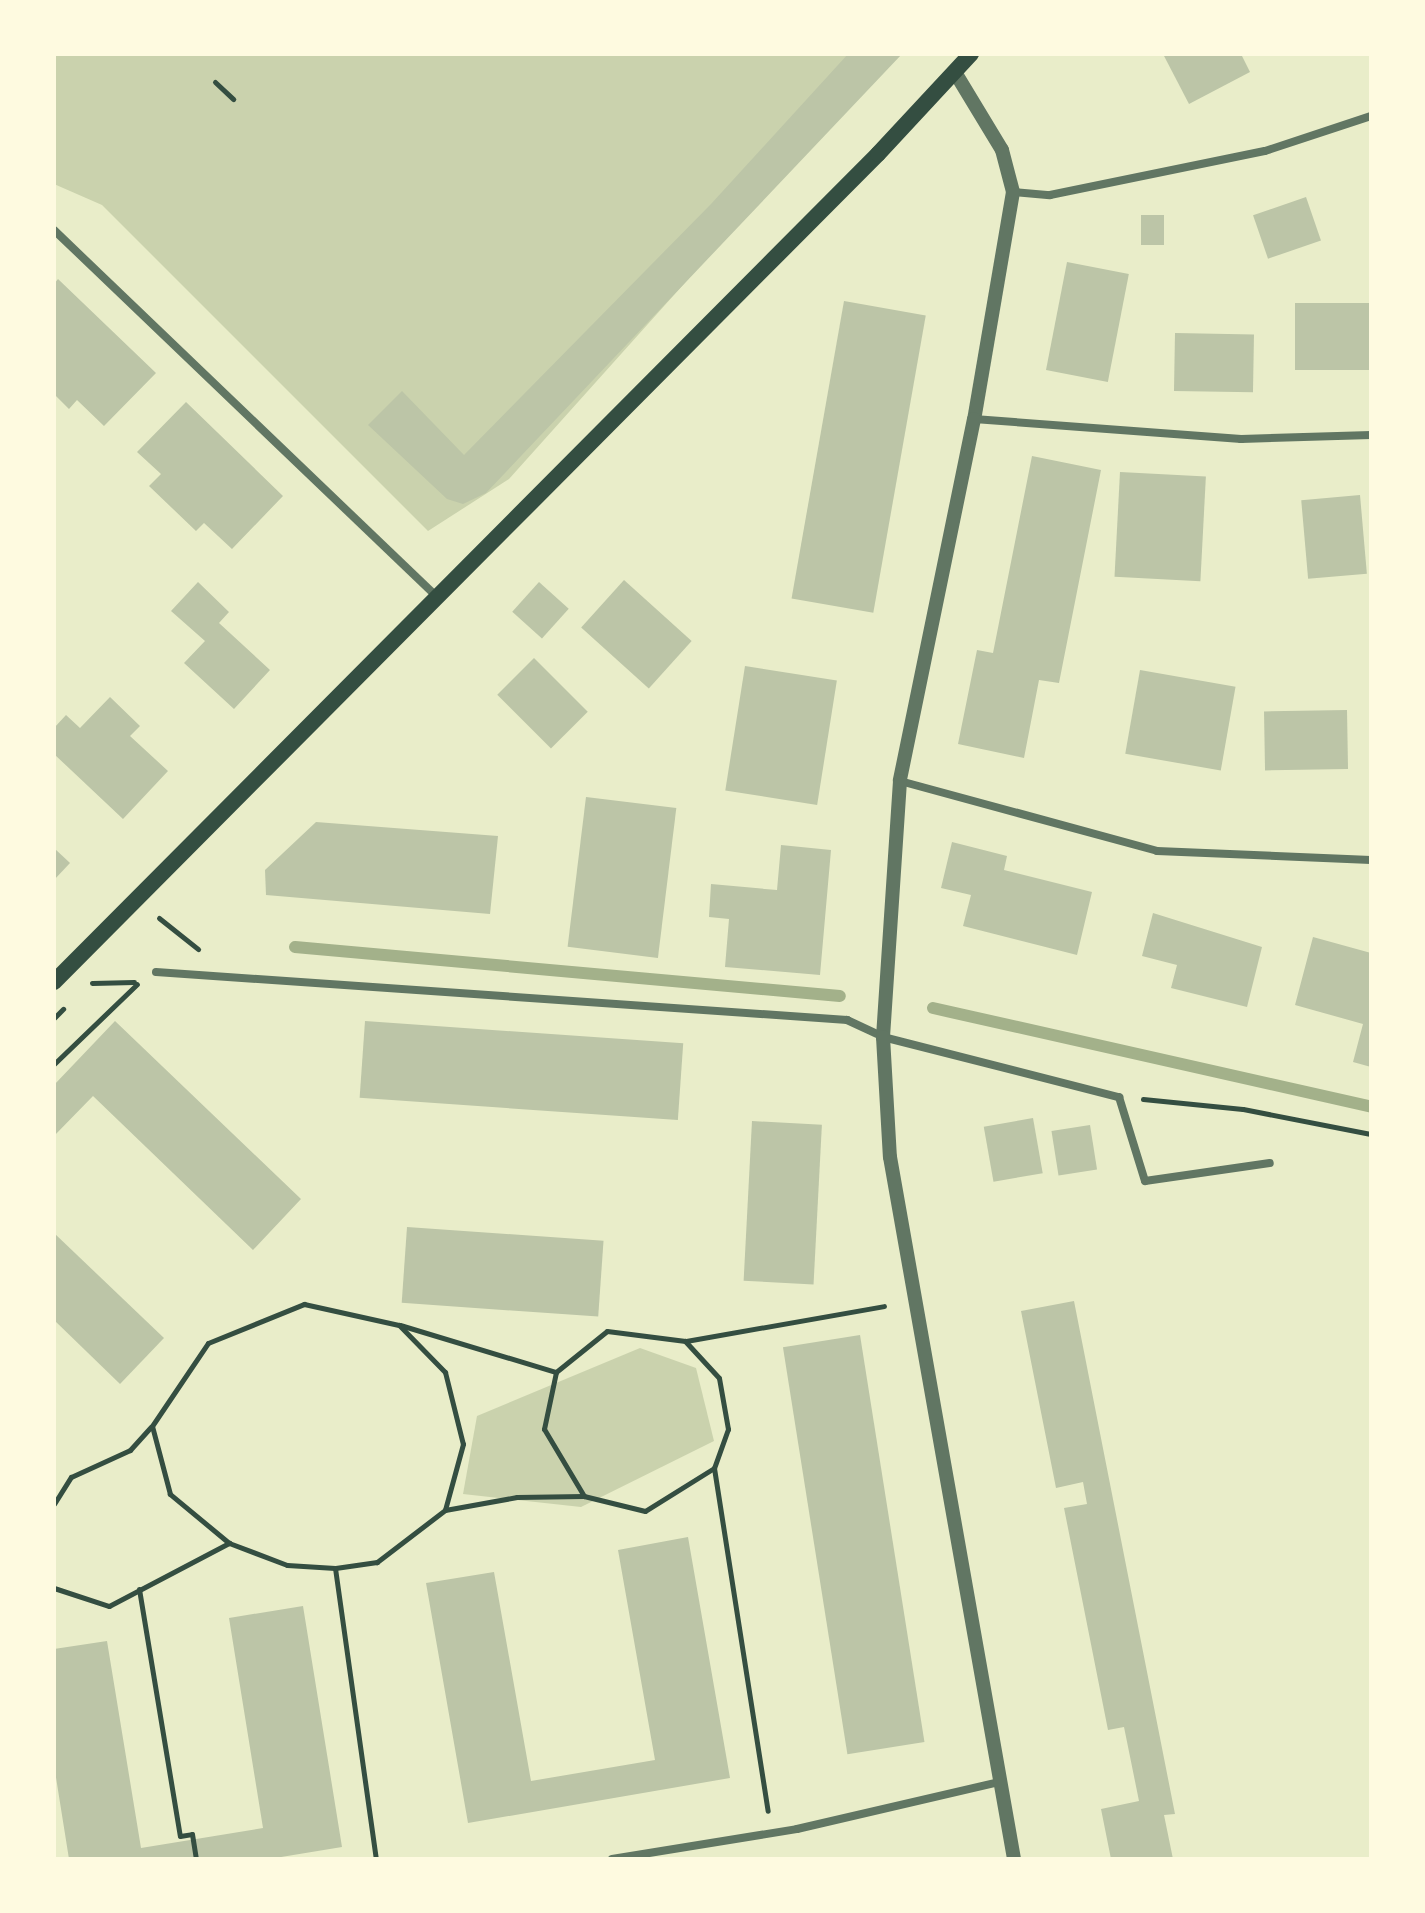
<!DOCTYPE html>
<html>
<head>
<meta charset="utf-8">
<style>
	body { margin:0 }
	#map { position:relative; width:1425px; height:1913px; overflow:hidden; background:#e9edc9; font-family:"Roboto Serif",serif }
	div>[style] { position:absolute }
	.green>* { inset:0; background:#cad2ad }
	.stream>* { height:12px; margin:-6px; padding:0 6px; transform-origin:6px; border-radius:6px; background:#a3b18a }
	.building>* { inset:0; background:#bcc5a7; transform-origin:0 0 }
	.path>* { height:5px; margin:-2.5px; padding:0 2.5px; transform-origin:2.5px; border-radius:2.5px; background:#344e41 }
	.minor>* { height:8px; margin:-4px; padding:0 4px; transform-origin:4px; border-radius:4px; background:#617663 }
	.tertiary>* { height:14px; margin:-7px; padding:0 7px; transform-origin:7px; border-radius:7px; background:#617663 }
	.secondary>* { height:16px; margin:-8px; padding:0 8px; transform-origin:8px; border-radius:8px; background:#344e41 }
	span { translate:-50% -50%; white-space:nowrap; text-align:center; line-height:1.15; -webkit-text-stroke:8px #fefae0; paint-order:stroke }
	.frame { position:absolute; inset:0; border:56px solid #fefae0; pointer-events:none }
</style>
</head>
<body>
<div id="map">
	<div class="green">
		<div style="clip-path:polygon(54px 54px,890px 54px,509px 479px,428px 531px,102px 205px,54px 184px)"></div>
		<div style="clip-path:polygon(640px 1348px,696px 1368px,714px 1441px,581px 1507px,463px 1494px,477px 1416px)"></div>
	</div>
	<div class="stream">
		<div style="left:295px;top:947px;width:547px;rotate:5.14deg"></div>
		<div style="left:933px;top:1008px;width:449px;rotate:12.7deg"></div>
	</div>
	<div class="building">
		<div style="clip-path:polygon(848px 54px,902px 54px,486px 493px,463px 504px,447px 499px,368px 425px,402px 391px,464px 455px,711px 204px)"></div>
		<div style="clip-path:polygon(1163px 54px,1241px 54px,1250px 72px,1189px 104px)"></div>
		<div style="left:1306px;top:197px;width:46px;height:56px;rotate:71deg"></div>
		<div style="left:1141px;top:215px;width:23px;height:30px"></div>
		<div style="left:1067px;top:262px;width:63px;height:110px;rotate:11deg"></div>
		<div style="clip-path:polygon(58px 279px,156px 373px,104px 426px,77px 400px,69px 409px,54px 394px,54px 284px)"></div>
		<div style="left:844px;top:301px;width:83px;height:302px;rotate:10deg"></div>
		<div style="left:1371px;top:303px;width:67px;height:76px;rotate:90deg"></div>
		<div style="left:1175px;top:333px;width:79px;height:58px;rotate:1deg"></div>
		<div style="clip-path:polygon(186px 402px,283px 496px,232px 549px,204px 523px,196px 531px,149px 486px,161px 474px,137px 452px)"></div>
		<div style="clip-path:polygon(1032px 456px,1101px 470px,1059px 683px,1039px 680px,1024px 758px,958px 744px,977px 650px,993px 653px)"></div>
		<div style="left:1120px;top:472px;width:86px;height:105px;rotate:3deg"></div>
		<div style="left:1360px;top:495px;width:79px;height:59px;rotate:85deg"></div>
		<div style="left:624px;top:580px;width:91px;height:64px;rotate:42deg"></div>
		<div style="clip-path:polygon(198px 582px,229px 612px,219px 623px,270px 670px,234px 709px,184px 663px,205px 641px,171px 611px)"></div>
		<div style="left:539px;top:582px;width:40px;height:40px;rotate:42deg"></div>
		<div style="left:534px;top:658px;width:76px;height:52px;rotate:45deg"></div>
		<div style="left:745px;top:666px;width:93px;height:126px;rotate:9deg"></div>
		<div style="left:1140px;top:670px;width:97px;height:85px;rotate:10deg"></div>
		<div style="clip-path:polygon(110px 697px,140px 726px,130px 736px,168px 771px,123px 819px,54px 754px,54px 728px,66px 715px,80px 728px)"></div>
		<div style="left:1347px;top:710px;width:59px;height:83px;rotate:89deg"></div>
		<div style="left:586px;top:797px;width:91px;height:151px;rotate:7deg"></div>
		<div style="clip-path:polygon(316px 822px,498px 836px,490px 914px,266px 895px,265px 870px)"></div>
		<div style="clip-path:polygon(952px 842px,1007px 856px,1004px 870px,1092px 892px,1077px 955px,963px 926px,971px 895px,941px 888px)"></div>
		<div style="clip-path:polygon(781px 845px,831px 850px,820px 975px,725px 967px,729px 919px,709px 917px,711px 884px,777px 890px)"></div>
		<div style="clip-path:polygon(54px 848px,70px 863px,54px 880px)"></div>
		<div style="clip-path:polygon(1153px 913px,1262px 947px,1247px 1007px,1171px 988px,1177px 965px,1142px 956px)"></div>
		<div style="clip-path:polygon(1313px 937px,1371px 953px,1371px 1067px,1353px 1062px,1363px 1024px,1295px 1005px)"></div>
		<div style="clip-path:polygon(115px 1021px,301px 1199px,253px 1250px,93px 1096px,54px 1136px,54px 1085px)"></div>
		<div style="left:365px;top:1021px;width:319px;height:77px;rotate:4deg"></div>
		<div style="left:1033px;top:1118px;width:56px;height:50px;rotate:80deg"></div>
		<div style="left:752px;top:1121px;width:70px;height:160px;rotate:3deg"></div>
		<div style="left:1090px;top:1125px;width:45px;height:39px;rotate:81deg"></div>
		<div style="left:407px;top:1227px;width:197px;height:76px;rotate:4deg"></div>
		<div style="clip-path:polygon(54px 1233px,164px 1338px,120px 1384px,54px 1320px)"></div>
		<div style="clip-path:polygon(1074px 1301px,1175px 1814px,1164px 1815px,1173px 1859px,1111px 1859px,1101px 1809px,1139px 1801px,1124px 1727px,1108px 1730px,1064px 1508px,1087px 1504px,1083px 1482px,1056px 1488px,1021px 1311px)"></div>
		<div style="left:860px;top:1335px;width:412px;height:78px;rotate:81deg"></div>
		<div style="clip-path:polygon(688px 1537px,730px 1778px,468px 1823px,426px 1583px,494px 1572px,531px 1781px,655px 1760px,618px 1550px)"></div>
		<div style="clip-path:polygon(303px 1606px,342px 1847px,269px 1859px,69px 1859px,54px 1765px,54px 1649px,107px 1641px,141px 1848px,263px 1828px,229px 1618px)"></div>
	</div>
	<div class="path">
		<div style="left:215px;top:82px;width:25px;rotate:43deg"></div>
		<div style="left:159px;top:918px;width:50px;rotate:38.5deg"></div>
		<div style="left:92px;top:983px;width:42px;rotate:-1.4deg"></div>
		<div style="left:54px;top:1018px;width:13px;rotate:-45deg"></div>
		<div style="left:54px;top:1064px;width:115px;rotate:-43.9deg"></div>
		<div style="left:1143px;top:1099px;width:100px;rotate:5.7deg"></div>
		<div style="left:1243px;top:1109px;width:130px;rotate:11.1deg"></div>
		<div style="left:304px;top:1304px;width:97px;rotate:12.5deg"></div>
		<div style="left:399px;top:1325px;width:66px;rotate:45.6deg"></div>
		<div style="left:445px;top:1372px;width:74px;rotate:76deg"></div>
		<div style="left:463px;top:1444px;width:68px;rotate:105.3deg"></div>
		<div style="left:445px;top:1510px;width:86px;rotate:142.6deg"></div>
		<div style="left:377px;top:1562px;width:42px;rotate:171.9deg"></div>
		<div style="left:335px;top:1568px;width:48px;rotate:-176.4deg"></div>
		<div style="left:287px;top:1565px;width:62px;rotate:-159.2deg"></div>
		<div style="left:229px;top:1543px;width:77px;rotate:-140.3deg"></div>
		<div style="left:170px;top:1494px;width:70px;rotate:-104.8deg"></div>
		<div style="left:152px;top:1426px;width:100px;rotate:-56deg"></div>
		<div style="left:208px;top:1343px;width:104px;rotate:-22.1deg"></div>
		<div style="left:400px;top:1325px;width:163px;rotate:16.8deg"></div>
		<div style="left:686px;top:1341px;width:201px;rotate:-10deg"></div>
		<div style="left:714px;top:1468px;width:81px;rotate:148.1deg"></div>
		<div style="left:645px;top:1511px;width:63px;rotate:-166.2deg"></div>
		<div style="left:584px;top:1496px;width:78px;rotate:-120.8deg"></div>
		<div style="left:544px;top:1429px;width:58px;rotate:-78.1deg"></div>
		<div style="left:556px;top:1372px;width:65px;rotate:-38.8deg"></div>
		<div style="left:607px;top:1331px;width:79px;rotate:7.3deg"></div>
		<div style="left:685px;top:1341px;width:50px;rotate:47.4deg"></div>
		<div style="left:719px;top:1378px;width:52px;rotate:80deg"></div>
		<div style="left:728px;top:1429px;width:41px;rotate:109.7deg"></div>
		<div style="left:714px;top:1468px;width:347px;rotate:81.1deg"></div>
		<div style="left:54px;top:1504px;width:32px;rotate:-58deg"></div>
		<div style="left:71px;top:1477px;width:65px;rotate:-24.6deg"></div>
		<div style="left:130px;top:1450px;width:31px;rotate:-48deg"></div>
		<div style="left:445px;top:1510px;width:73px;rotate:-10.2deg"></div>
		<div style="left:517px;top:1497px;width:67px;rotate:-0.9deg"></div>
		<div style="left:335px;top:1568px;width:294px;rotate:82deg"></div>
		<div style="left:54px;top:1588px;width:58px;rotate:18.1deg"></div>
		<div style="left:109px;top:1606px;width:136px;rotate:-27.7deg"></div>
		<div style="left:139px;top:1589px;width:250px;rotate:80.6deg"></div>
		<div style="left:180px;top:1836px;width:12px;rotate:-9deg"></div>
		<div style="left:192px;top:1834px;width:25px;rotate:81deg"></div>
	</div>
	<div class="minor">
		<div style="left:1013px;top:192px;width:37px;rotate:5deg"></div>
		<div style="left:1050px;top:195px;width:219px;rotate:-11.6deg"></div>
		<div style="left:1265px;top:151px;width:112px;rotate:-18.3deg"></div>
		<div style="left:54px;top:230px;width:529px;rotate:43.77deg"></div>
		<div style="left:974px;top:419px;width:268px;rotate:4.3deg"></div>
		<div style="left:1241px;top:439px;width:130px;rotate:-1.8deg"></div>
		<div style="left:900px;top:781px;width:266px;rotate:15.2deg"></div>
		<div style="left:1157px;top:851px;width:214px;rotate:2.4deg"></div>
		<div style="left:156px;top:972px;width:693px;rotate:3.97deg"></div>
		<div style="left:847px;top:1020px;width:40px;rotate:25deg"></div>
		<div style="left:883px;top:1037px;width:244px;rotate:14.3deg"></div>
		<div style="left:1119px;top:1097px;width:88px;rotate:72.8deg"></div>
		<div style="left:1145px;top:1181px;width:126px;rotate:-8.2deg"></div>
		<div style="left:612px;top:1859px;width:187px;rotate:-9.2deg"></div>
		<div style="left:797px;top:1829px;width:207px;rotate:-13.1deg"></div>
	</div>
	<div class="tertiary">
		<div style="left:956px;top:74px;width:89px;rotate:58.8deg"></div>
		<div style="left:1002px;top:150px;width:43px;rotate:75.3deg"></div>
		<div style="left:1013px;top:192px;width:230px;rotate:99.7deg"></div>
		<div style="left:974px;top:419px;width:369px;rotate:101.6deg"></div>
		<div style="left:900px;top:781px;width:257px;rotate:93.8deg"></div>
		<div style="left:883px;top:1037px;width:120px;rotate:86.7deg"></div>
		<div style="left:890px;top:1157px;width:713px;rotate:79.98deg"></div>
	</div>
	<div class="secondary">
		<div style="left:54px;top:982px;width:1168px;rotate:-45.14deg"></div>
		<div style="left:878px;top:154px;width:137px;rotate:-47.1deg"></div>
	</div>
	<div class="frame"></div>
</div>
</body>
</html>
